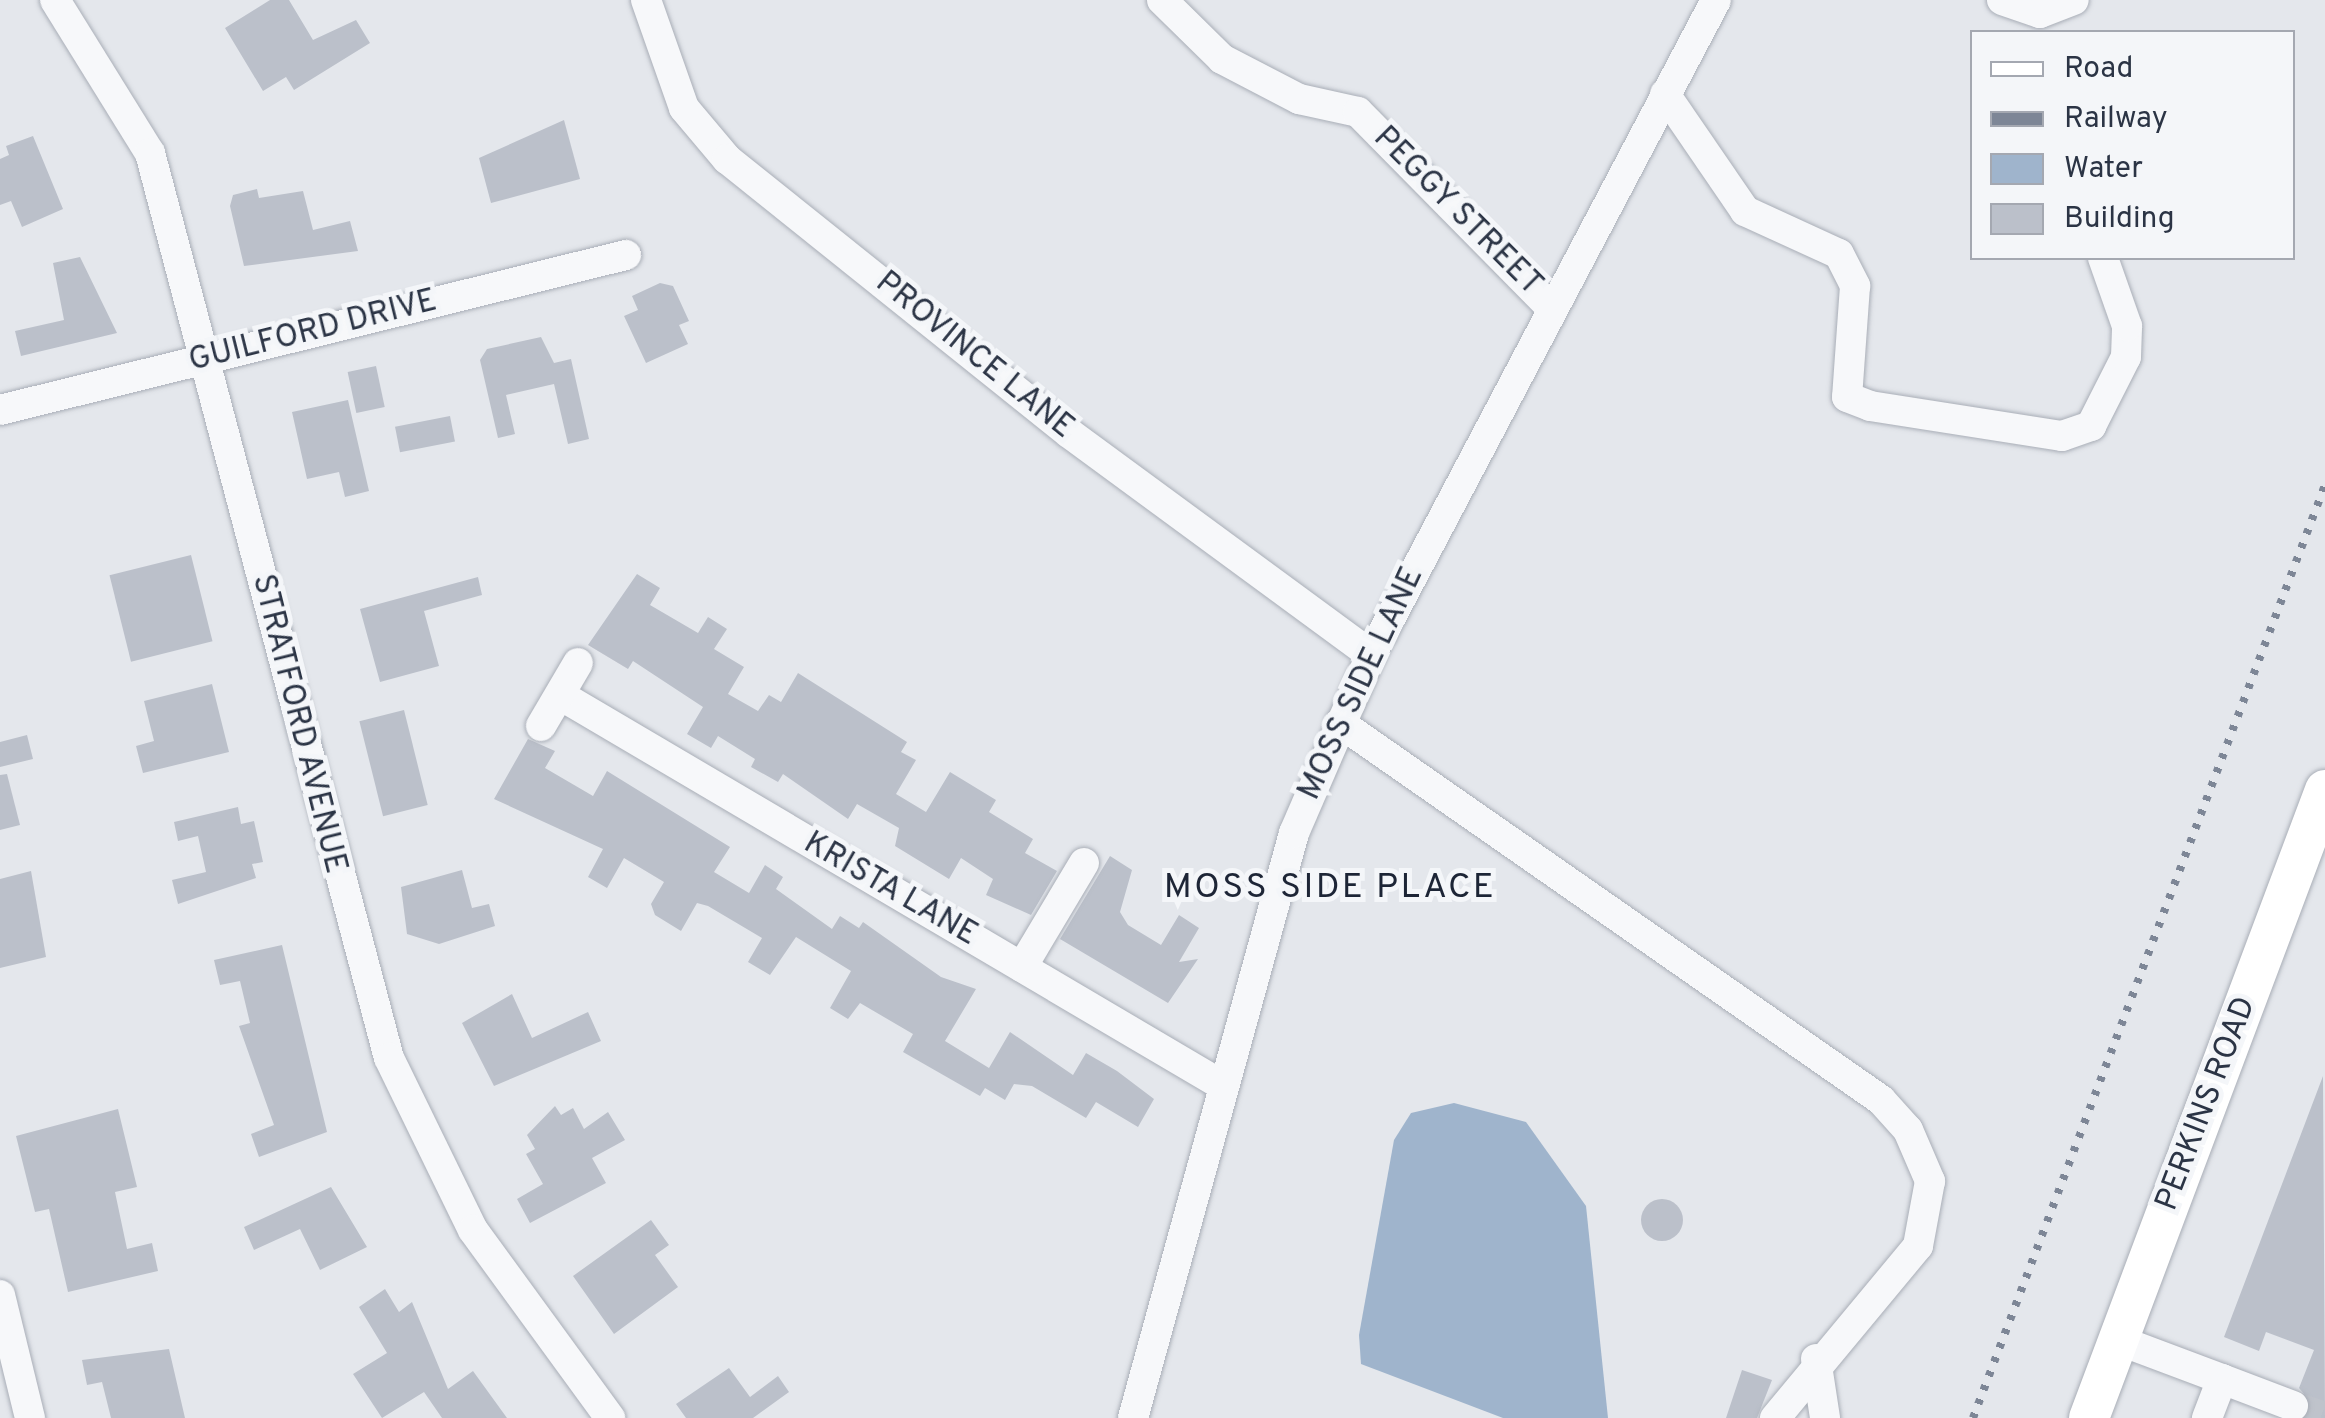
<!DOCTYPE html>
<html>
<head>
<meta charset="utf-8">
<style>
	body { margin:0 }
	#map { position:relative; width:2325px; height:1418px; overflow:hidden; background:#e4e7ec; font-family:Overpass,sans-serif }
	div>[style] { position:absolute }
	.water>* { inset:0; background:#9fb4cc }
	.building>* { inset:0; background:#bbc0ca; transform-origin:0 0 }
	.round { border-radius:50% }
	.minor-tunnel>* { height:30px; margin-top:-15px; transform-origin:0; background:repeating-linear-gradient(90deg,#bfc3cb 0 30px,transparent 0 45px) }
	.roads { filter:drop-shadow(0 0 2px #a9aeb7) drop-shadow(0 0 2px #a9aeb7) }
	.minor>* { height:30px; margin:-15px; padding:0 15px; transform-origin:15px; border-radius:15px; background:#f7f8fa }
	.major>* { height:40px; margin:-20px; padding:0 20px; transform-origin:20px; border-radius:20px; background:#fff }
	.rail>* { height:8px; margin-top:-4px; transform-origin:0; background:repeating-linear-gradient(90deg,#7d8696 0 5px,transparent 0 15px) }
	span { translate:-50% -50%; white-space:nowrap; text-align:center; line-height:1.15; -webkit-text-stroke:10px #f4f6f9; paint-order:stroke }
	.street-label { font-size:32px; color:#2b3445 }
	.neighbourhood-label { font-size:35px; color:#1d2536; letter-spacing:2.5px }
	.legend { position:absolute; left:1970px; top:30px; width:325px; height:230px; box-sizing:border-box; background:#f4f6f9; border:2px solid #a4a8b1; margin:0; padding:12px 18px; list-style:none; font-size:30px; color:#2b3445 }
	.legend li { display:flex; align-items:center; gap:20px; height:50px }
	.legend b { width:50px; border:2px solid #a4a8b1 }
</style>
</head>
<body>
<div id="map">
	<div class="water">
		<div style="clip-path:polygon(1454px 1103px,1526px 1122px,1586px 1206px,1608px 1418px,1503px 1418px,1361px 1364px,1359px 1335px,1394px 1140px,1411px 1113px)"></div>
	</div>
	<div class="building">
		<div style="clip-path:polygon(270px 0,289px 0,313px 40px,356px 20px,370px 43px,294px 90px,286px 77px,263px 91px,225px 28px)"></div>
		<div style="clip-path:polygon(564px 120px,580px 179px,491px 203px,479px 158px)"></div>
		<div style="clip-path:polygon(33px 136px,63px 209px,22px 227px,11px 201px,0 205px,0 159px,9px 155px,6px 146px)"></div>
		<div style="clip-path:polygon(257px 189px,259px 198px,303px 191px,313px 230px,350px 221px,358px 251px,244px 266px,230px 206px,233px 195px)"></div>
		<div style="clip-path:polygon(80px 257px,117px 333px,21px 356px,15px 331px,64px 320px,53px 263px)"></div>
		<div style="clip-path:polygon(660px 283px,673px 286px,689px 321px,679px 325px,688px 344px,646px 363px,624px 316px,638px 310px,632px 296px)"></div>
		<div style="clip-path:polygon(541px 337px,554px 363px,571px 359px,589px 439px,568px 444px,554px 384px,506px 395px,515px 434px,498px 438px,480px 360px,487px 349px)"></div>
		<div style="left:376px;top:366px;width:42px;height:29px;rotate:78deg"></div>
		<div style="clip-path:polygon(348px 400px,369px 491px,345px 497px,339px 472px,307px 479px,292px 412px)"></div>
		<div style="left:450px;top:416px;width:26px;height:56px;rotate:79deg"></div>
		<div style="left:191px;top:555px;width:89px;height:84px;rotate:76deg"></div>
		<div style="clip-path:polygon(637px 574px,660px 588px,650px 605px,698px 633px,708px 617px,727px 629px,714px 649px,744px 667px,728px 694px,758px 711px,769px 695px,781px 702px,798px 673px,907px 742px,901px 752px,916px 760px,896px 794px,926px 812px,950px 772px,996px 800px,989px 812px,1033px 839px,1025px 853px,1057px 871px,1031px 915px,986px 895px,993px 879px,961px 858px,949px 879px,895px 846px,899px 828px,857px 804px,848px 819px,783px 774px,778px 782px,751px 767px,755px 759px,718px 736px,711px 748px,687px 734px,703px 707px,633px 661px,628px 669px,588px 645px)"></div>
		<div style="clip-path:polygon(478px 577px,482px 595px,424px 611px,439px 666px,380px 682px,360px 609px)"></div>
		<div style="clip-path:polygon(212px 684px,229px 752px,143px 773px,136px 746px,154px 741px,144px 701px)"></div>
		<div style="left:404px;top:710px;width:98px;height:46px;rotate:76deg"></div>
		<div style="clip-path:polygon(27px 735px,33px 759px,0 767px,0 742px)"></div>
		<div style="clip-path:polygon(528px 739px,555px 751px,545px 768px,593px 796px,607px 771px,730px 847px,714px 872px,749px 893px,765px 865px,783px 877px,776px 889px,832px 929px,840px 916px,859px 928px,863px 922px,941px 977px,976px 989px,945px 1041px,989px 1068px,1010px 1032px,1073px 1075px,1086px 1053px,1117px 1071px,1154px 1099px,1138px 1127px,1096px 1102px,1086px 1118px,1032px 1086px,1014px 1084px,1005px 1100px,985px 1088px,980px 1096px,903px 1052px,913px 1034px,860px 1003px,848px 1019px,830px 1008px,851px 971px,796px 937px,770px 975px,748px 962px,762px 938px,708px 906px,697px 903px,681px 931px,655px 915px,651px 904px,664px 882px,624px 858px,607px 888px,588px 877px,603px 849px,494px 799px)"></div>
		<div style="clip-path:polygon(7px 774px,20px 825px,0 830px,0 775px)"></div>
		<div style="clip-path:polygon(238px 807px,241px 824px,254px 821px,263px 862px,252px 864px,256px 878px,178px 904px,172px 880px,206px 872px,198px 836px,178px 841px,174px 822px)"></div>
		<div style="clip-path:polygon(1110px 856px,1132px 870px,1120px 912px,1128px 925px,1161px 945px,1179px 915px,1199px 928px,1179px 962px,1198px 959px,1168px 1003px,1060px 939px)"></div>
		<div style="clip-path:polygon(462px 870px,472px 908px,489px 904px,495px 926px,439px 944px,407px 934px,401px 887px)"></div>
		<div style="clip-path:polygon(31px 871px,46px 957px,0 968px,0 879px)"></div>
		<div style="clip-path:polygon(282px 945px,327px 1132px,259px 1157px,251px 1134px,274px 1125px,239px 1026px,250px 1023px,240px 981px,220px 985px,214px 960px)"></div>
		<div style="clip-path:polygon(512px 994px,532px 1038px,588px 1012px,601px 1041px,494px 1086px,462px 1023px)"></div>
		<div style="clip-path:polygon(2323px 1076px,2325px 1418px,2307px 1418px,2311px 1402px,2299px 1388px,2314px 1350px,2266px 1332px,2259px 1351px,2224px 1337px)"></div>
		<div style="clip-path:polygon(555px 1106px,561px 1115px,573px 1108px,584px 1129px,608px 1112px,625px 1140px,592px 1158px,606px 1183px,530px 1223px,517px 1199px,543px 1184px,526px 1154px,535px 1149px,527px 1135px)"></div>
		<div style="clip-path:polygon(118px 1109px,137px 1187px,115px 1192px,127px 1249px,152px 1243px,158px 1271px,68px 1292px,49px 1209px,35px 1212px,16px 1136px)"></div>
		<div style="clip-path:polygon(331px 1187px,367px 1247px,320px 1270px,300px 1229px,254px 1250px,244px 1227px)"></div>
		<div class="round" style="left:1641px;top:1199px;width:42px;height:42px"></div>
		<div style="clip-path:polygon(651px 1220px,669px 1245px,655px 1255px,678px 1287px,614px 1334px,573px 1276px)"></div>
		<div style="clip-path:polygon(385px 1289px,399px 1312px,412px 1302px,448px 1389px,473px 1371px,507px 1418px,442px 1418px,424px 1392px,382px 1418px,353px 1374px,387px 1353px,359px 1307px)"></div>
		<div style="clip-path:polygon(169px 1349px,185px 1418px,111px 1418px,102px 1382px,87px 1385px,82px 1360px)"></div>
		<div style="clip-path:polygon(729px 1368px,750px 1397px,778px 1376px,789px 1392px,753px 1418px,686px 1418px,676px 1404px)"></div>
		<div style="clip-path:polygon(1742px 1370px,1772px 1380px,1757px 1418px,1726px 1418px)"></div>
	</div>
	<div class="minor-tunnel">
		<div style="left:2293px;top:1406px;width:34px;rotate:19deg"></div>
	</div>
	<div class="roads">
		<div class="minor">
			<div style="left:55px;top:0;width:180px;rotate:58.2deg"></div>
			<div style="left:150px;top:153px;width:936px;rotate:75.21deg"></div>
			<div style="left:389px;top:1058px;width:191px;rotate:64deg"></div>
			<div style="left:473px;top:1230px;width:233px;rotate:53.9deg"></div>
			<div style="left:646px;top:0;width:114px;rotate:70.6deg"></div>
			<div style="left:684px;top:108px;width:67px;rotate:49.9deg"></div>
			<div style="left:727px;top:159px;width:438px;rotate:38.7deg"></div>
			<div style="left:1069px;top:433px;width:375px;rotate:36.3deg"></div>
			<div style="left:1162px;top:0;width:84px;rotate:44.5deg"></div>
			<div style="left:1222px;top:59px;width:87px;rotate:27.5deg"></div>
			<div style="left:1299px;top:99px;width:60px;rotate:12.4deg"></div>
			<div style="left:1358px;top:112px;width:274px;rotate:45.4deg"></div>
			<div style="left:2002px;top:0;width:40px;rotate:18.9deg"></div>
			<div style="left:2040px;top:13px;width:36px;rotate:-21deg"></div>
			<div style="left:1665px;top:94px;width:142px;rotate:55.6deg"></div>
			<div style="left:1745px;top:211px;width:103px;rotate:24.6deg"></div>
			<div style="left:1839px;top:254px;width:36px;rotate:63deg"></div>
			<div style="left:1855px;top:286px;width:111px;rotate:94.1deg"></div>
			<div style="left:1847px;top:397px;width:25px;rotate:21deg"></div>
			<div style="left:1870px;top:406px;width:194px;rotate:8.9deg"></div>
			<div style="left:2062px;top:436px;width:31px;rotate:-19deg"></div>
			<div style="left:2091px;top:426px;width:77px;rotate:-63.1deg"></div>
			<div style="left:2126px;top:357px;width:31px;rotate:-88deg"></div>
			<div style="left:2127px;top:326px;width:72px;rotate:-109.4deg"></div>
			<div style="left:0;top:410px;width:645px;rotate:-13.91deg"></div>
			<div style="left:560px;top:695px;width:766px;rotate:30.51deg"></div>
			<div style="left:1340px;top:723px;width:659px;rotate:34.87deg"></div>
			<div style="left:1881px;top:1100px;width:40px;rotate:48deg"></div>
			<div style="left:1908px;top:1130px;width:56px;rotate:66.7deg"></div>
			<div style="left:1930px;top:1181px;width:66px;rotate:100.5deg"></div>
			<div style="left:1918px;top:1246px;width:224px;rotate:129.7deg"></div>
			<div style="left:541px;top:726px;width:73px;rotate:-59.6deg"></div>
			<div style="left:1022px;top:967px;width:121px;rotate:-59.2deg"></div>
			<div style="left:0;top:1295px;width:127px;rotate:76.3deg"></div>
			<div style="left:2118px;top:1340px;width:111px;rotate:20.6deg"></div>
			<div style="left:2222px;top:1379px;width:42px;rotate:111deg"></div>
			<div style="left:1816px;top:1359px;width:60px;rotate:81.3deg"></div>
			<div style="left:2222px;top:1379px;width:76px;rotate:20.8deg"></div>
			<div style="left:1133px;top:1418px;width:607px;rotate:-74.61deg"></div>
			<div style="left:1294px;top:833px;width:194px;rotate:-66.6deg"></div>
			<div style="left:1371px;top:655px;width:740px;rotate:-62.22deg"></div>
		</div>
		<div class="major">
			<div style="left:2089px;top:1418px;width:671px;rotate:-69.4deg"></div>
		</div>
	</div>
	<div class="rail">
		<div style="left:1973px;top:1418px;width:997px;rotate:-69.33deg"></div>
	</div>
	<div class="street-label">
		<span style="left:1457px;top:212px;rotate:45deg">PEGGY STREET</span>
		<span style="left:313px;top:332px;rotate:-14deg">GUILFORD DRIVE</span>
		<span style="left:974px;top:356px;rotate:39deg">PROVINCE LANE</span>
		<span style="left:1362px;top:684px;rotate:-65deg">MOSS SIDE LANE</span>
		<span style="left:298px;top:724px;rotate:76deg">STRATFORD AVENUE</span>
		<span style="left:890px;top:890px;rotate:30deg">KRISTA LANE</span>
		<span style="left:2207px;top:1104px;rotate:-69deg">PERKINS ROAD</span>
	</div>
	<div class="neighbourhood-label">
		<span style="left:1330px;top:888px">MOSS SIDE PLACE</span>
	</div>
	<ul class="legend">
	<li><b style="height:12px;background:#fff"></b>Road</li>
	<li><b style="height:12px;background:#7d8696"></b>Railway</li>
	<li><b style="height:28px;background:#9fb4cc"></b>Water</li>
	<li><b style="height:28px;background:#bbc0ca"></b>Building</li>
	</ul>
</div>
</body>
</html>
